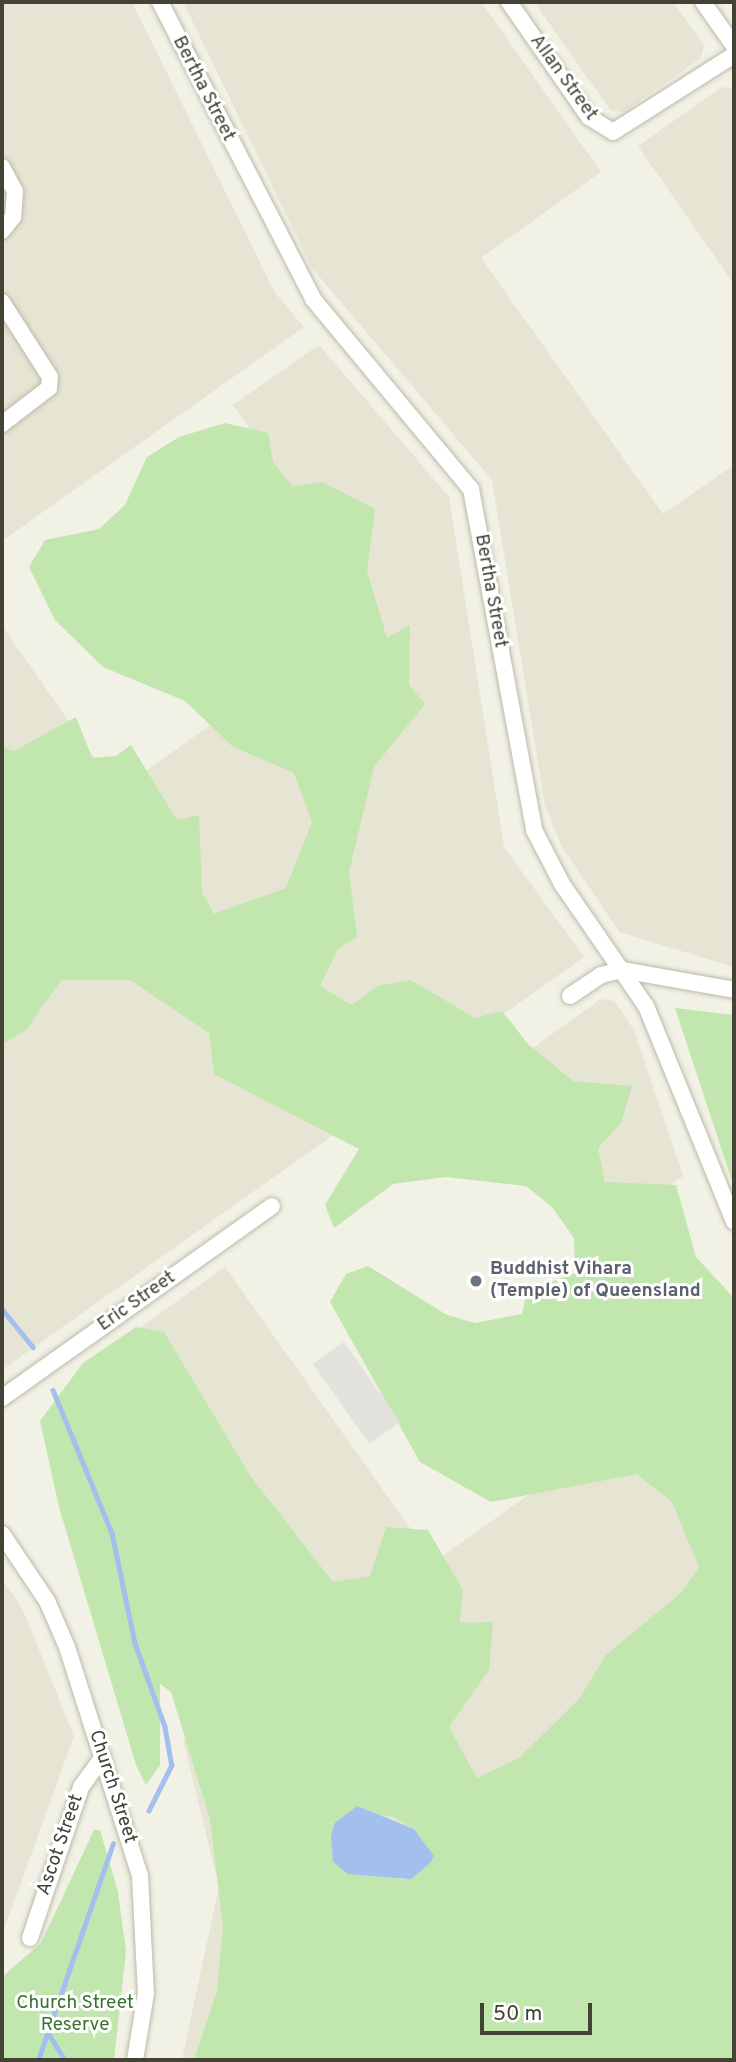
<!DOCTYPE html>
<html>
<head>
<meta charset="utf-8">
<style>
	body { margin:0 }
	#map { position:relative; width:736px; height:2062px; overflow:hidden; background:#f2f1e5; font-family:Overpass,sans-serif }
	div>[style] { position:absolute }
	.residential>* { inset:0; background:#e6e4d3 }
	.green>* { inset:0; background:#c1e6ae }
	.parking>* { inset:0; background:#e3e2dd; transform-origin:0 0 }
	.water>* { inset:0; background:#a2bfee }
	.stream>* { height:4.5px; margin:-2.25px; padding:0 2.25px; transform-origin:2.25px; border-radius:2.25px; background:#a2bfee }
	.roads { filter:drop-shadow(0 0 2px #bdbaa8) drop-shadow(0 0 2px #bdbaa8) }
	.minor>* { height:16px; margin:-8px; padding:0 8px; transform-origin:8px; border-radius:8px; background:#fff }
	.dots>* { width:19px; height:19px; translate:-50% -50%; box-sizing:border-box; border:4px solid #fff; border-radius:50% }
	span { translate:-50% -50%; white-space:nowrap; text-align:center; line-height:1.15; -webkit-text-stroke:6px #fff; paint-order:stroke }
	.street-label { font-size:19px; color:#444135 }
	.worship-label { font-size:19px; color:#5b616d; font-weight:700 }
	.left { translate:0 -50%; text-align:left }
	.park-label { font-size:19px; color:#36742a }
	.frame { position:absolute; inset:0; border:4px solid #444135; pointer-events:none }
	.scale { position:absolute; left:480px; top:2003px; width:112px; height:32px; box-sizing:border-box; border:4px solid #444135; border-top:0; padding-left:9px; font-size:21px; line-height:24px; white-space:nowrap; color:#444135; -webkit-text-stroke:5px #fff; paint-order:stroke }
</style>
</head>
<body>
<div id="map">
	<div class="residential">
		<div style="clip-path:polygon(2px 2px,132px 2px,275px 293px,304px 327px,2px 541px)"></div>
		<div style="clip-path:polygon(183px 2px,481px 2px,601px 172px,481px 258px,663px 514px,734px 465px,734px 967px,619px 932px,562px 847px,545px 806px,492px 480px,312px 268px)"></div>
		<div style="clip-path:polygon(534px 2px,673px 2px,704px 45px,701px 58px,624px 112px,611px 111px)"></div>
		<div style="clip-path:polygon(722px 87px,734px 89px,734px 284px,638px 146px)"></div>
		<div style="clip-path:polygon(319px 345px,449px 497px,504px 847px,584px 957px,2px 1370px,2px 626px,118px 791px,376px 607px,233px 405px)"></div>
		<div style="clip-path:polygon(601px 999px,614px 1001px,634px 1030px,683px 1176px,592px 1240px,482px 1084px)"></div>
		<div style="clip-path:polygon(225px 1267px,434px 1562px,734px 1349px,734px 1682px,199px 2060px,182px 2060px,219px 1886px,183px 1740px,287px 1665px,79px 1371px)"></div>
		<div style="clip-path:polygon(2px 1579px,23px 1610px,74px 1736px,2px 1935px)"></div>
	</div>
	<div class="green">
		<div style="clip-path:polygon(evenodd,225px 423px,268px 433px,273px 462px,293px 487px,322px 482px,375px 509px,367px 571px,387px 638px,410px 625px,409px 685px,425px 704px,374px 767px,349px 872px,357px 937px,338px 949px,320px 986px,352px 1005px,378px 986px,411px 980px,475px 1018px,502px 1011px,528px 1044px,573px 1081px,632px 1086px,621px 1123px,598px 1148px,605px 1182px,676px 1185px,696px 1257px,734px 1298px,734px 2060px,194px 2060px,217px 1991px,223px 1927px,210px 1819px,171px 1692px,160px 1684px,160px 1765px,146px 1785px,136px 1765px,59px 1507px,40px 1421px,83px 1363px,136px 1327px,164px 1332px,251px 1477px,333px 1582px,370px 1576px,386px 1527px,428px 1530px,463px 1590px,460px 1623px,493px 1622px,489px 1670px,449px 1727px,477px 1778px,519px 1758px,579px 1699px,606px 1655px,682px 1592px,699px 1567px,672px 1502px,637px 1474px,491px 1502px,420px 1462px,330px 1302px,346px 1274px,368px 1266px,447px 1315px,475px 1323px,522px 1314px,527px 1291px,575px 1273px,574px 1238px,552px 1207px,526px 1186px,446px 1177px,393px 1184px,334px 1228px,325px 1205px,359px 1149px,214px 1074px,209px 1033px,130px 980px,61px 980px,26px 1030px,2px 1044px,2px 747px,14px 751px,76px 717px,92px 758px,116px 756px,131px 745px,177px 820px,199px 815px,202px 893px,214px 914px,286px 888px,312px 822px,294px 773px,233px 747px,185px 701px,103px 667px,55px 620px,29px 567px,45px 540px,99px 529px,125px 505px,147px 457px,179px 437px,225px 423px,364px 1813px,394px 1817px,414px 1829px,428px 1847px,430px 1863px,400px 1880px,364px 1813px)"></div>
		<div style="clip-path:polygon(675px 1008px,734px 1015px,734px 1187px)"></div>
		<div style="clip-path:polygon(94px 1830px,100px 1830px,118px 1892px,126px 1951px,114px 2060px,2px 2060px,2px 1977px,41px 1943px)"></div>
	</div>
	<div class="parking">
		<div style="left:344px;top:1342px;width:98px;height:38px;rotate:55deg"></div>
	</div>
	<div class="water">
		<div style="clip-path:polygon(357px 1806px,414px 1829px,434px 1856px,430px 1863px,411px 1879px,348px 1874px,333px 1862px,331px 1836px,335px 1823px)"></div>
	</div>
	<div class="stream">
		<div style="left:2px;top:1309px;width:49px;rotate:50.8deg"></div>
		<div style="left:53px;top:1390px;width:155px;rotate:67.6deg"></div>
		<div style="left:112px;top:1533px;width:112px;rotate:78.2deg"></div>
		<div style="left:135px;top:1643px;width:89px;rotate:70.3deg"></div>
		<div style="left:165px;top:1727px;width:39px;rotate:80deg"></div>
		<div style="left:172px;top:1765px;width:51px;rotate:116.6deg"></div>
		<div style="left:45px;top:2028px;width:38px;rotate:58deg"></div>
		<div style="left:38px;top:2060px;width:229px;rotate:-70.9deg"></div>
	</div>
	<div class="roads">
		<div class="minor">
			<div style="left:160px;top:2px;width:334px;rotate:62.7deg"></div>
			<div style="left:313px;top:299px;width:247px;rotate:50.3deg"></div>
			<div style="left:471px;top:489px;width:347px;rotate:79.5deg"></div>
			<div style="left:534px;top:830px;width:61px;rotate:62.6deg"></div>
			<div style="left:562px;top:884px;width:148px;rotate:55.5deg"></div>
			<div style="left:646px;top:1006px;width:233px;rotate:67.8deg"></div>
			<div style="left:509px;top:2px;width:140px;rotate:55.2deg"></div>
			<div style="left:589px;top:117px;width:28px;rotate:32deg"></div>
			<div style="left:613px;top:132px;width:143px;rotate:-32.5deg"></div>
			<div style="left:703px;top:2px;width:54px;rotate:54.8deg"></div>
			<div style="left:2px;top:167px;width:27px;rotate:62deg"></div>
			<div style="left:15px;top:191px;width:26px;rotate:94deg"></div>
			<div style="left:13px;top:217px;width:18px;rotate:128deg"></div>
			<div style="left:2px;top:302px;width:89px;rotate:57.4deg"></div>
			<div style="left:50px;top:377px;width:11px;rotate:95deg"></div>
			<div style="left:49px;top:388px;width:59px;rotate:142.5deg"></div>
			<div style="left:570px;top:996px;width:37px;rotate:-34deg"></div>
			<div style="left:601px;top:975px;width:22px;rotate:-13deg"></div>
			<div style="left:622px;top:970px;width:114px;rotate:10.1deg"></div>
			<div style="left:2px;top:1398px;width:331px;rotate:-35.4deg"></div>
			<div style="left:2px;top:1534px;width:81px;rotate:56.1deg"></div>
			<div style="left:47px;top:1601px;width:50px;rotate:66.5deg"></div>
			<div style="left:67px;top:1647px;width:240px;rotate:72.3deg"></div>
			<div style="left:140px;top:1876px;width:117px;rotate:87.1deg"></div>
			<div style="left:146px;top:1993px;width:68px;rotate:99.3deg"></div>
			<div style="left:30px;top:1938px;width:159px;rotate:-71.3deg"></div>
			<div style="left:81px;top:1787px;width:37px;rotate:-54deg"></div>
		</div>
	</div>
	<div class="dots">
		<div style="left:476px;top:1281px;background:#6b7280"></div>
	</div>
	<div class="street-label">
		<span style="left:563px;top:78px;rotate:54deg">Allan Street</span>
		<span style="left:203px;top:89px;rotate:63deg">Bertha Street</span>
		<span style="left:490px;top:591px;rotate:80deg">Bertha Street</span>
		<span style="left:137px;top:1302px;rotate:-35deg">Eric Street</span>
		<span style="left:112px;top:1787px;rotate:72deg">Church Street</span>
		<span style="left:61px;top:1845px;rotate:-71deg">Ascot Street</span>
	</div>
	<div class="worship-label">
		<span class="left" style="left:490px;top:1281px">Buddhist Vihara<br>(Temple) of Queensland</span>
	</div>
	<div class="park-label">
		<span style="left:75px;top:2015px">Church Street<br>Reserve</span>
	</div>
	<div class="frame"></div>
	<div class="scale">50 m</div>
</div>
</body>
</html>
